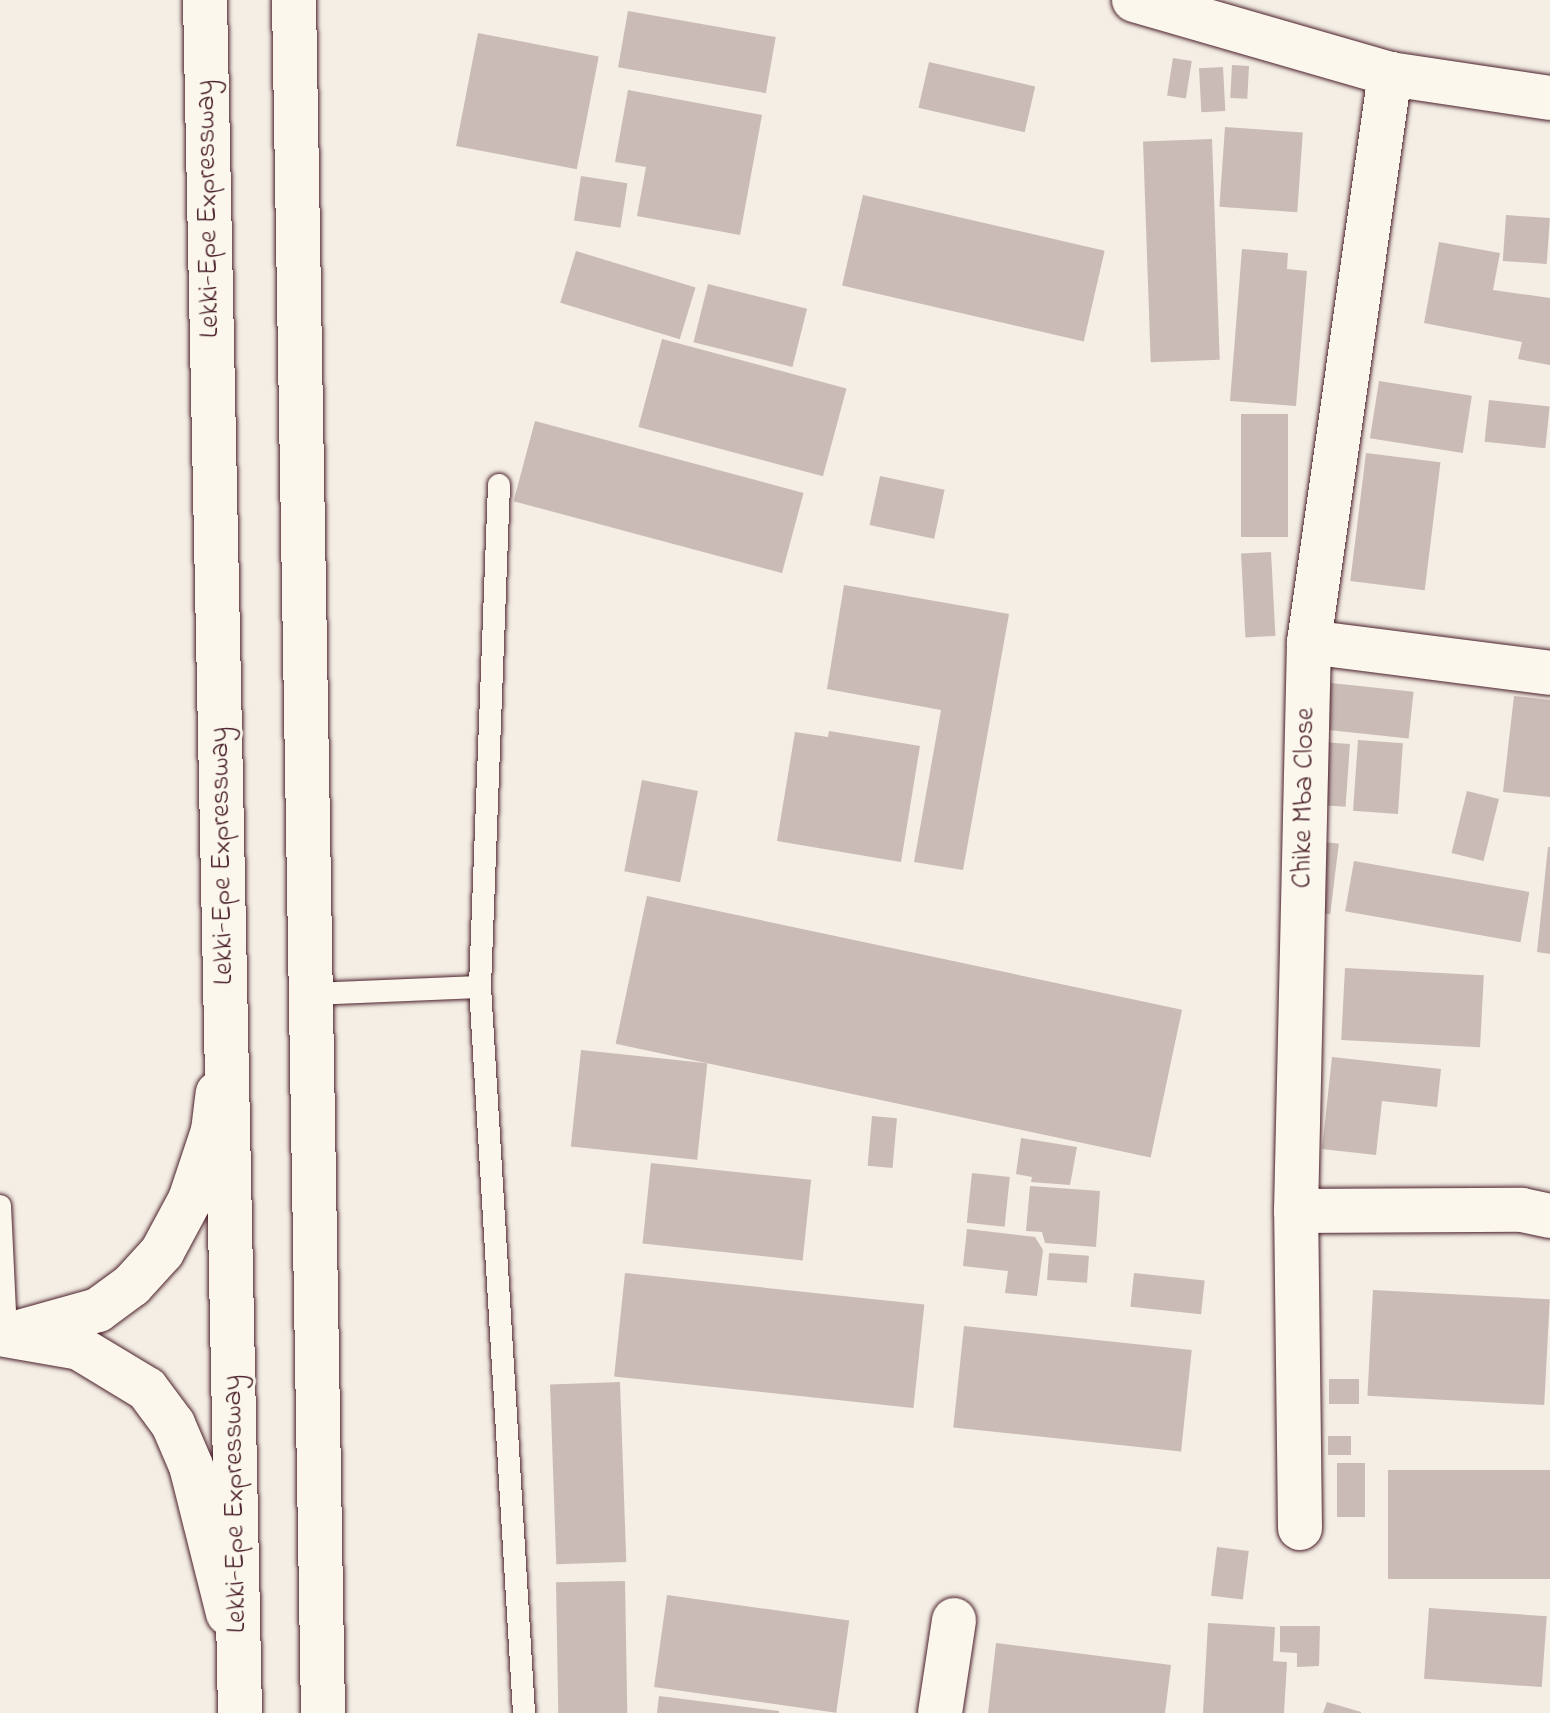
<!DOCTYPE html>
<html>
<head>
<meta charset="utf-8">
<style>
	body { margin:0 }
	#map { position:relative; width:1550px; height:1713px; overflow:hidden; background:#f4eee4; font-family:"Indie Flower",sans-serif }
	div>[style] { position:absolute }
	.building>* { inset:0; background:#cabbb6; transform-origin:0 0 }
	.roads { filter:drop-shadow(0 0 2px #4a1f2b) drop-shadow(0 0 2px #4a1f2b) }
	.lane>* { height:22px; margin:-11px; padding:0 11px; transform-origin:11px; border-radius:11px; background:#fbf7ec }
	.street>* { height:44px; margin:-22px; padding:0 22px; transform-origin:22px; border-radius:22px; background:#fbf7ec }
	.secondary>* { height:44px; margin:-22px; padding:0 22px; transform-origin:22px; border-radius:22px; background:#fbf7ec }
	.highway>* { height:44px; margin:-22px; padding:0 22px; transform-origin:22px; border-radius:22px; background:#fbf7ec }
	span { translate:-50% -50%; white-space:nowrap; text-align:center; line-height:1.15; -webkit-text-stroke:6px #fbf7ec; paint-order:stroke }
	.street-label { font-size:28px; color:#4a1f2b }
</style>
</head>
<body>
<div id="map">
	<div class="building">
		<div style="left:628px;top:11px;width:150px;height:57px;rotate:10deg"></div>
		<div style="left:478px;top:33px;width:123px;height:115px;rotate:11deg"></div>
		<div style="left:1173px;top:58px;width:19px;height:38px;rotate:9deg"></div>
		<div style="left:929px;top:62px;width:109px;height:47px;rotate:13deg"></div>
		<div style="left:1232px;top:65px;width:17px;height:33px;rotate:3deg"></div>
		<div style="left:1223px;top:67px;width:44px;height:24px;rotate:87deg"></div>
		<div style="clip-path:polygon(628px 90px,762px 115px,740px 235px,637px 216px,646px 167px,615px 162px)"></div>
		<div style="left:1225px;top:127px;width:78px;height:80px;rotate:4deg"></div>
		<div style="left:1212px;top:139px;width:221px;height:69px;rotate:88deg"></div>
		<div style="left:581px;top:176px;width:47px;height:45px;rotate:9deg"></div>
		<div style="left:863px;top:195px;width:248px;height:93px;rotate:13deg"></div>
		<div style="left:1506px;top:215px;width:44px;height:46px;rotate:4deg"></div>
		<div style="clip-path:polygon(1439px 242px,1500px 253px,1493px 290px,1550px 298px,1550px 365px,1518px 359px,1522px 342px,1424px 323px)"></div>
		<div style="clip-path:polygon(1242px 249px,1288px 253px,1287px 269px,1307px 271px,1296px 406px,1230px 401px)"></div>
		<div style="left:576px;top:251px;width:125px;height:54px;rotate:17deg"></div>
		<div style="left:708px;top:284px;width:102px;height:60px;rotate:14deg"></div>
		<div style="left:662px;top:339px;width:191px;height:91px;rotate:15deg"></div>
		<div style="left:1379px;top:381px;width:94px;height:58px;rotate:9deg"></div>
		<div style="left:1489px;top:400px;width:61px;height:42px;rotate:6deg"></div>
		<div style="left:1241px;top:414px;width:47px;height:123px"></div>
		<div style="left:535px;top:421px;width:278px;height:83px;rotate:15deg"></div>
		<div style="left:1366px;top:453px;width:75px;height:129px;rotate:7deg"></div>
		<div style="left:880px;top:476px;width:66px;height:50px;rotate:12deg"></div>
		<div style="left:1271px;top:552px;width:84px;height:30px;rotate:87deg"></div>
		<div style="clip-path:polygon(844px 585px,1009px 614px,963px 870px,914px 862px,941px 710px,827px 689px)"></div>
		<div style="left:1331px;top:683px;width:83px;height:47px;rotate:6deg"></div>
		<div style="clip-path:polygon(1514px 696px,1550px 700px,1550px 797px,1503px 792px)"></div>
		<div style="clip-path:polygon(829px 731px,920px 746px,901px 862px,777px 841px,795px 732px,828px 737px)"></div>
		<div style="left:1358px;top:740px;width:45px;height:71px;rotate:4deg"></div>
		<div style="left:1321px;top:742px;width:29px;height:63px;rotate:4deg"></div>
		<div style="left:642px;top:780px;width:57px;height:93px;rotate:11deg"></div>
		<div style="left:1467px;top:791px;width:33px;height:64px;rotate:14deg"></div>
		<div style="left:1316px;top:841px;width:23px;height:71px;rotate:7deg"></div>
		<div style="clip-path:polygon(1548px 847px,1550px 847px,1550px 954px,1537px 952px)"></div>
		<div style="left:1354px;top:861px;width:178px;height:51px;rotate:10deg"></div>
		<div style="left:647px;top:896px;width:547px;height:151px;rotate:12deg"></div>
		<div style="left:1345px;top:968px;width:139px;height:72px;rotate:3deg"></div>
		<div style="left:581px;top:1050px;width:127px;height:97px;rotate:6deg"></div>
		<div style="clip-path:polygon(1332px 1057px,1441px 1069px,1437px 1107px,1382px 1101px,1376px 1155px,1322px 1149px)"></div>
		<div style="left:872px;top:1116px;width:25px;height:50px;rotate:5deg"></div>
		<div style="clip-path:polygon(1021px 1138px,1077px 1147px,1070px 1185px,1031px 1182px,1032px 1177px,1016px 1174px)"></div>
		<div style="left:651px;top:1163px;width:161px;height:81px;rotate:6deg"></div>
		<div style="left:972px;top:1173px;width:38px;height:50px;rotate:6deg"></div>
		<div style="clip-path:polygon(1030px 1186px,1100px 1191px,1096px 1247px,1045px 1243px,1042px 1232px,1026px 1231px)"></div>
		<div style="clip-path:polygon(967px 1229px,1035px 1237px,1043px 1250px,1037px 1296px,1005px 1293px,1008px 1271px,963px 1266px)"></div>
		<div style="left:1049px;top:1253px;width:40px;height:27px;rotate:4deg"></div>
		<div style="left:625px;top:1273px;width:301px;height:104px;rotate:6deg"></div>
		<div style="left:1134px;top:1273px;width:71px;height:34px;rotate:6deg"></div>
		<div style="left:1373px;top:1290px;width:177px;height:106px;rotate:3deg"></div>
		<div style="left:964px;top:1326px;width:229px;height:102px;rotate:6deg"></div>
		<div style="left:1359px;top:1379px;width:25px;height:30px;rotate:90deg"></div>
		<div style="left:620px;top:1382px;width:180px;height:70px;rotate:88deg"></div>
		<div style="left:1328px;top:1436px;width:23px;height:19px"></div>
		<div style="left:1337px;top:1463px;width:28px;height:54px"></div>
		<div style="left:1550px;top:1470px;width:109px;height:162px;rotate:90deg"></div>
		<div style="left:1217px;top:1547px;width:32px;height:49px;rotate:7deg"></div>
		<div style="left:625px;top:1581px;width:132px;height:69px;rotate:89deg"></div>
		<div style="left:667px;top:1595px;width:184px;height:93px;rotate:8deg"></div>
		<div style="left:1429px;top:1608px;width:118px;height:71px;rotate:4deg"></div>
		<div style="clip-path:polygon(1208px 1623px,1275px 1627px,1273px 1661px,1287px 1662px,1284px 1713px,1203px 1713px)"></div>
		<div style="clip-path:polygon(1280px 1626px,1320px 1626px,1319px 1666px,1297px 1667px,1297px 1653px,1280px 1652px)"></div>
		<div style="clip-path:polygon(996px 1643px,1171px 1665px,1165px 1713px,988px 1713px)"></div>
		<div style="clip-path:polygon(659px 1696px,779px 1711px,779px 1713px,657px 1713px)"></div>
		<div style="clip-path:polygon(1327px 1702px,1361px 1712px,1361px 1713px,1323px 1713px)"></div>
	</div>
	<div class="roads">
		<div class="lane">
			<div style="left:499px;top:485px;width:502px;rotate:92.17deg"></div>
			<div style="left:480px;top:987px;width:727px;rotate:86.53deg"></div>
			<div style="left:311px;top:994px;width:169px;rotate:-2.4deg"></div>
			<div style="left:0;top:1206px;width:128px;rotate:87.3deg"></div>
		</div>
		<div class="street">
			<div style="left:1134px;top:0;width:266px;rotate:16.1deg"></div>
			<div style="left:1390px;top:74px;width:162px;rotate:8.5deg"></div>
			<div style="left:1309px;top:642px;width:243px;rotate:7.3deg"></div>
			<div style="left:1296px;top:1211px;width:226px;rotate:-0.3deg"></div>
			<div style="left:1522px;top:1210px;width:29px;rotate:12deg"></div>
			<div style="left:1300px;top:1528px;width:317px;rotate:-90.7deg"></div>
			<div style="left:1296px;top:1211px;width:569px;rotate:-88.69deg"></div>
			<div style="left:1309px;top:642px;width:574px;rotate:-81.88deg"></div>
			<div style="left:940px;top:1713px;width:94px;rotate:-81.4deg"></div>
		</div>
		<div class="secondary">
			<div style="left:23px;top:1331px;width:78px;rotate:-15.6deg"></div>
			<div style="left:98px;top:1310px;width:42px;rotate:-36.3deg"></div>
			<div style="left:132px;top:1285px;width:45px;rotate:-47.7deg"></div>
			<div style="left:162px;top:1252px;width:59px;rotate:-61.7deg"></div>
			<div style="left:190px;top:1200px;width:73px;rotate:-71.6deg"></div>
			<div style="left:213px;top:1131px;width:38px;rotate:-83deg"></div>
			<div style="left:0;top:1334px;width:80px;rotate:10deg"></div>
			<div style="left:79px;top:1348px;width:79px;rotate:31.1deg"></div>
			<div style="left:147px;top:1389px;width:44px;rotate:53.4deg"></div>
			<div style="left:173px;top:1424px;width:46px;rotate:66.8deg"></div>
			<div style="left:191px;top:1466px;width:152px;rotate:75.9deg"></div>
		</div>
		<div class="highway">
			<div style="left:205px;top:0;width:1713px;rotate:88.83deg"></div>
			<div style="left:294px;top:0;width:1713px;rotate:89.03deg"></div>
		</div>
	</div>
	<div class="street-label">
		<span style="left:209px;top:209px;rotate:-91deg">Lekki-Epe Expressway</span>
		<span style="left:1305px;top:798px;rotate:-89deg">Chike Mba Close</span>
		<span style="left:223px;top:856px;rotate:-91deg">Lekki-Epe Expressway</span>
		<span style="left:236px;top:1504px;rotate:-91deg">Lekki-Epe Expressway</span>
	</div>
</div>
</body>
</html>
